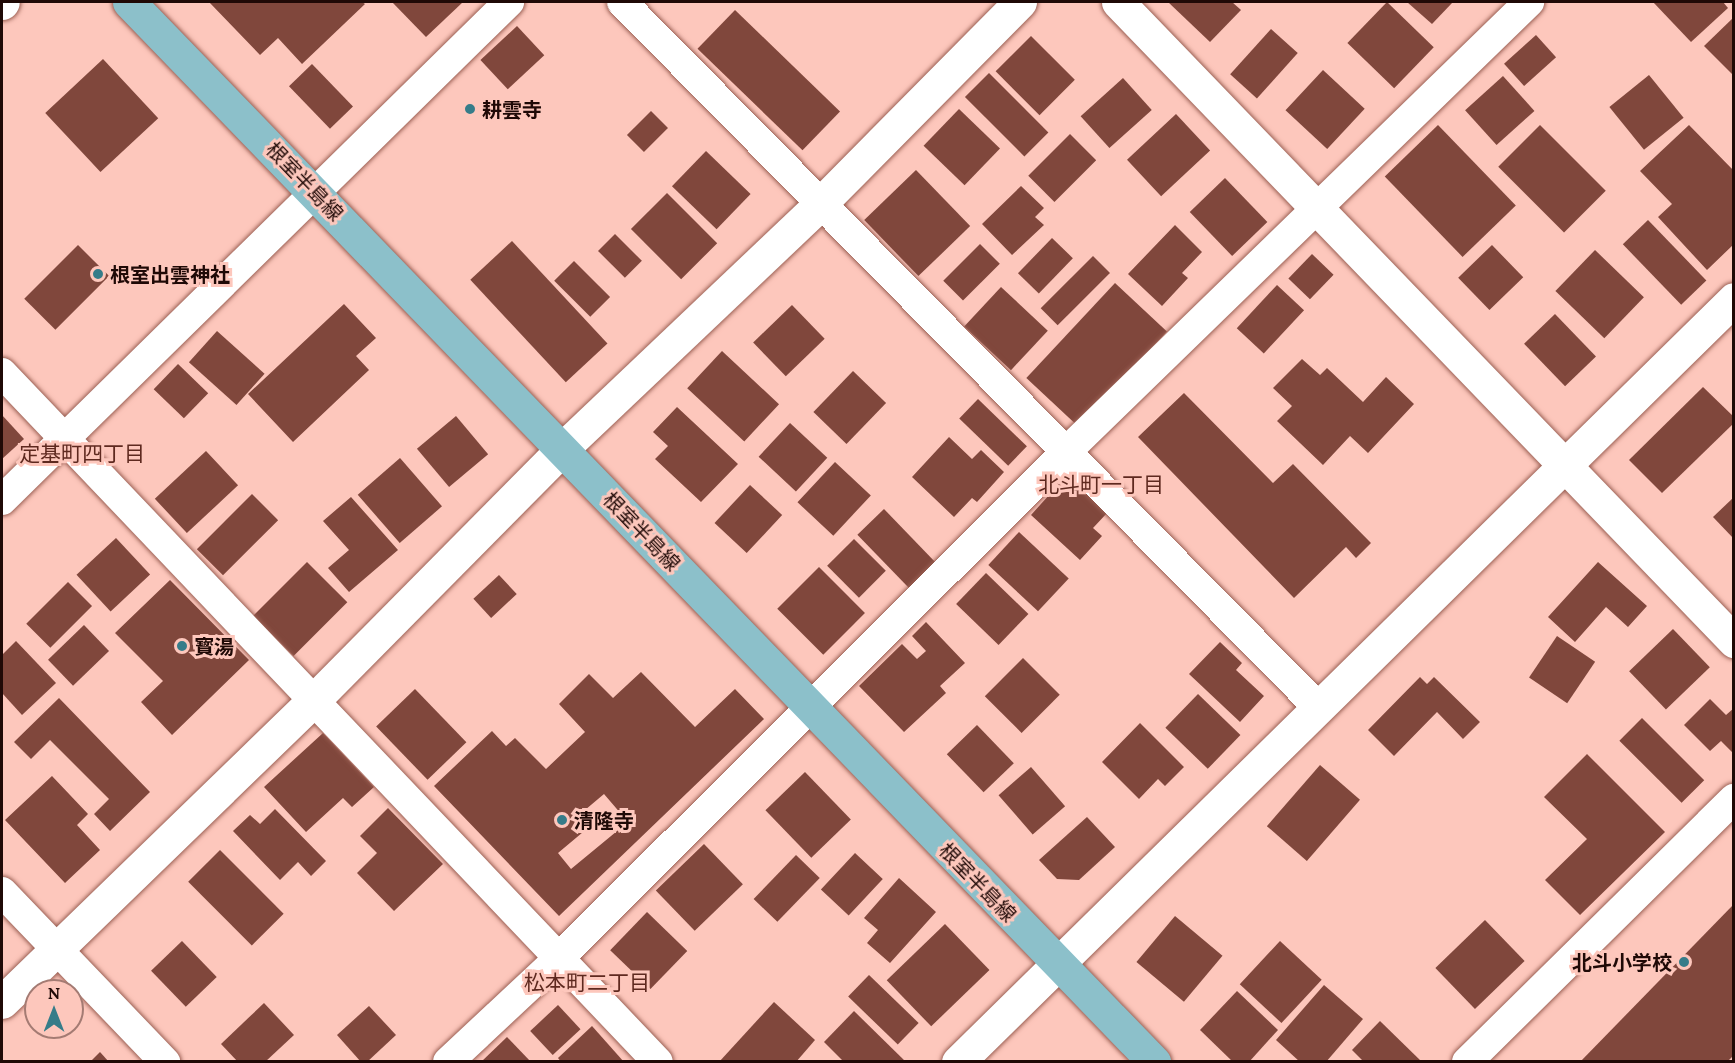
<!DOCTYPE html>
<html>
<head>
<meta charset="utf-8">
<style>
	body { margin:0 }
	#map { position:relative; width:1735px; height:1063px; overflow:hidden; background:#fdc7bc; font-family:Lora,"Noto Sans JP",serif }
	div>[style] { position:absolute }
	.building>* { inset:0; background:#80473c; transform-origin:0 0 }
	.roads { filter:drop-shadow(0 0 2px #9b6054) drop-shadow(0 0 2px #9b6054) }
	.minor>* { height:30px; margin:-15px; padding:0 15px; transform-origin:15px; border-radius:15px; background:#fff }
	.tertiary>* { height:33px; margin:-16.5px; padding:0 16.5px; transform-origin:16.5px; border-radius:16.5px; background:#fff }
	.primary>* { height:33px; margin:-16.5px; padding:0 16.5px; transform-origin:16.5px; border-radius:16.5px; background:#8cc0ca }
	.dots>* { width:16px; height:16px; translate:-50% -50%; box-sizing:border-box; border:3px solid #fdc7bc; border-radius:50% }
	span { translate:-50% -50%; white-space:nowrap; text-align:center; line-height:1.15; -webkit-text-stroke:6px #fdc7bc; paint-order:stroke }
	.poi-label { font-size:20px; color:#1f0906; font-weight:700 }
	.left { translate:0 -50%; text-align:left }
	.right { translate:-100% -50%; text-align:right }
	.street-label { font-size:20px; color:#1f0906 }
	.neighbourhood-label { font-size:21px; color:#5e291f }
	.frame { position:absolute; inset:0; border:3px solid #1f0906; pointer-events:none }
	.north { position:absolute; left:24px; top:979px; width:60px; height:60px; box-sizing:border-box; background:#fdc7bc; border:2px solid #a47b73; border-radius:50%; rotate:0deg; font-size:16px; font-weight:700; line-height:24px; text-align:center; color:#1f0906 }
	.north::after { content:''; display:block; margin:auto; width:21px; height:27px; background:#367c89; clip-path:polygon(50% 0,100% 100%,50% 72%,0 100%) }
</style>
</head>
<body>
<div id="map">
	<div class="building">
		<div style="clip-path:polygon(209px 2px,362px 2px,365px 4px,302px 64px,278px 38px,260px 55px)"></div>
		<div style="clip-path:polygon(392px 2px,463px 2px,426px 37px)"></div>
		<div style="clip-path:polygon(1168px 2px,1232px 2px,1241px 10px,1210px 42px)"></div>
		<div style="left:1387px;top:2px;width:65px;height:57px;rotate:44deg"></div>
		<div style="clip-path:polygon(1407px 2px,1453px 2px,1432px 24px)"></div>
		<div style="clip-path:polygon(1653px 2px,1723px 2px,1728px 8px,1691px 42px)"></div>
		<div style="left:735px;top:10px;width:146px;height:54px;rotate:44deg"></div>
		<div style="clip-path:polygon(1734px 17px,1734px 76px,1704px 46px)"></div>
		<div style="left:517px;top:26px;width:40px;height:50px;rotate:47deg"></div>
		<div style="left:1271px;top:29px;width:36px;height:61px;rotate:42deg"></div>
		<div style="left:1536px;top:35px;width:30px;height:43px;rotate:48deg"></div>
		<div style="left:1031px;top:36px;width:62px;height:50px;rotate:45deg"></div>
		<div style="left:103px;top:59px;width:81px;height:79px;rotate:47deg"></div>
		<div style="left:312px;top:64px;width:59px;height:32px;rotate:46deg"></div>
		<div style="left:1323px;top:70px;width:57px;height:55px;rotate:43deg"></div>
		<div style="left:989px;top:73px;width:84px;height:34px;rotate:45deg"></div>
		<div style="left:1649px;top:75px;width:55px;height:51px;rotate:51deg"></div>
		<div style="left:1503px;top:76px;width:47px;height:51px;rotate:48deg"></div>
		<div style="left:1123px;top:78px;width:43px;height:57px;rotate:48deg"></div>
		<div style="left:959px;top:109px;width:57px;height:51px;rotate:44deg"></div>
		<div style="left:651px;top:111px;width:24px;height:34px;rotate:45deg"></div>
		<div style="left:1176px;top:114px;width:50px;height:67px;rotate:47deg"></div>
		<div style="left:1438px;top:125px;width:112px;height:74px;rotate:46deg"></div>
		<div style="left:1540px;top:125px;width:93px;height:59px;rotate:45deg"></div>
		<div style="clip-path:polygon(1689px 125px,1734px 171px,1734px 244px,1707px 270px,1658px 217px,1672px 204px,1640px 171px)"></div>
		<div style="left:1070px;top:134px;width:37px;height:59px;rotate:45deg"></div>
		<div style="left:706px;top:151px;width:62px;height:49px;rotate:44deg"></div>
		<div style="left:916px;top:170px;width:78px;height:72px;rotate:46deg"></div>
		<div style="left:1225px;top:178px;width:61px;height:49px;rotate:46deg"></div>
		<div style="clip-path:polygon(1021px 186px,1044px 208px,1035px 217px,1044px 225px,1012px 255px,982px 224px)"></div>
		<div style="left:667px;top:193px;width:71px;height:51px;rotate:45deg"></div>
		<div style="left:1648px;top:220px;width:84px;height:35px;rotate:46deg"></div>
		<div style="clip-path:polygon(1175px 225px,1202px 252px,1182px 273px,1188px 278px,1162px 306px,1128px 274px)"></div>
		<div style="left:615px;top:234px;width:38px;height:24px;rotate:45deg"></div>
		<div style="left:1052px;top:238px;width:29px;height:49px;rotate:44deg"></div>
		<div style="left:512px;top:241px;width:140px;height:57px;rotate:47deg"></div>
		<div style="left:980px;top:244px;width:28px;height:52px;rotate:45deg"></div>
		<div style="left:78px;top:245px;width:44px;height:76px;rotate:45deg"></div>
		<div style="left:1492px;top:245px;width:45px;height:47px;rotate:46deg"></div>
		<div style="left:1595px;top:250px;width:68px;height:57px;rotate:44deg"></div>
		<div style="left:1312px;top:254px;width:30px;height:34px;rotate:44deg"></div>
		<div style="left:1093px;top:256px;width:24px;height:74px;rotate:45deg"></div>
		<div style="left:574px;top:261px;width:51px;height:28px;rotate:45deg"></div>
		<div style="left:1115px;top:283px;width:71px;height:130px;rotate:43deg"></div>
		<div style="left:1277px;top:285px;width:37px;height:59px;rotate:43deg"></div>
		<div style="left:1001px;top:287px;width:64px;height:54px;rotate:43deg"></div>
		<div style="clip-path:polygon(344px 304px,376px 338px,356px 356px,369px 370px,293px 442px,248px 394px)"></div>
		<div style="left:792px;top:305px;width:47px;height:54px;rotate:46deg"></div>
		<div style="left:1555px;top:314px;width:59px;height:43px;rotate:46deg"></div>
		<div style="left:217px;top:331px;width:64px;height:42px;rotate:42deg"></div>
		<div style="left:722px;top:351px;width:78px;height:51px;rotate:43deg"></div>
		<div style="clip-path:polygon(1302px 359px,1320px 375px,1327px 368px,1363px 402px,1386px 377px,1414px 404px,1368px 453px,1350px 436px,1323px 465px,1277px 421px,1292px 406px,1273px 388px)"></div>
		<div style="left:178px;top:364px;width:42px;height:35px;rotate:44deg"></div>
		<div style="left:853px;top:371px;width:46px;height:57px;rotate:44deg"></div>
		<div style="clip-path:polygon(1703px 387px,1734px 417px,1734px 423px,1662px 493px,1629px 460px)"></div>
		<div style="clip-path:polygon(1184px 393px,1273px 483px,1293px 464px,1371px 543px,1356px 558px,1346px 547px,1294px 598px,1138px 437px)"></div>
		<div style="left:978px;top:399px;width:68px;height:27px;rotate:44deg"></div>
		<div style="clip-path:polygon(677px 407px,738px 464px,701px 502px,655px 459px,668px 446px,653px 432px)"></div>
		<div style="clip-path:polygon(2px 415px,24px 439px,2px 459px)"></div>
		<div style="left:456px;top:416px;width:50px;height:51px;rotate:50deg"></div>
		<div style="left:790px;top:423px;width:51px;height:46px;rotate:43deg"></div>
		<div style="clip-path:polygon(949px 437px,972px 459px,981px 450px,1004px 472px,977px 502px,972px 498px,954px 517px,912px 477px)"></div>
		<div style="left:206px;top:451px;width:47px;height:70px;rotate:47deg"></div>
		<div style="left:400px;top:458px;width:64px;height:56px;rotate:49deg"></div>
		<div style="left:835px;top:462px;width:49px;height:55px;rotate:43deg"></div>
		<div style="clip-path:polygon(1067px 475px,1108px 512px,1093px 528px,1102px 536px,1080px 560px,1031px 515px)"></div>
		<div style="left:750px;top:485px;width:44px;height:52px;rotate:43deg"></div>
		<div style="left:252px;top:494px;width:37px;height:78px;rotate:45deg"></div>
		<div style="clip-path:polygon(351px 497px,398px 550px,349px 592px,328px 568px,349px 550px,323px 521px)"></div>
		<div style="clip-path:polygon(1734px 497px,1734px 539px,1713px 517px)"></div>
		<div style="left:884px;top:509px;width:76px;height:37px;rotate:46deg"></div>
		<div style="left:1019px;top:532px;width:68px;height:45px;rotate:43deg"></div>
		<div style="left:116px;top:538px;width:50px;height:54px;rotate:47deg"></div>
		<div style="left:854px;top:539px;width:45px;height:38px;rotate:45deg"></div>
		<div style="left:307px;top:562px;width:57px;height:76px;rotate:45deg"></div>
		<div style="clip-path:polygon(1598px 562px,1647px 606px,1628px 627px,1606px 607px,1575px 642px,1548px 617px)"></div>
		<div style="left:819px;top:567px;width:65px;height:59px;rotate:45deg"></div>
		<div style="left:986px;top:573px;width:59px;height:43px;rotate:44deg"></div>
		<div style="left:499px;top:575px;width:26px;height:35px;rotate:47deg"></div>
		<div style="clip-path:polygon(170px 580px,249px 660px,172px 735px,141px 702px,163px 681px,115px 633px)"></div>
		<div style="left:68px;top:582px;width:34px;height:59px;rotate:45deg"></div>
		<div style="clip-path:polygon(926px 622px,965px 663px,940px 686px,946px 693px,904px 732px,859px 686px,902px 644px,917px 659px,926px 651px,912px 636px)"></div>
		<div style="left:84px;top:625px;width:36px;height:50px;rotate:46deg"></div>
		<div style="left:1673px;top:629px;width:53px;height:61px;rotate:46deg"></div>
		<div style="left:1557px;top:636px;width:46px;height:50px;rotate:34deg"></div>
		<div style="clip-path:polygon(16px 641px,56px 683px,22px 715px,2px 693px,2px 655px)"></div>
		<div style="clip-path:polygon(1220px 642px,1242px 663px,1236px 670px,1264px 696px,1240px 722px,1189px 674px)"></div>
		<div style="left:1023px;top:658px;width:52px;height:54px;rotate:45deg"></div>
		<div style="clip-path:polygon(evenodd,641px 672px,695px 727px,735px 689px,764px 719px,559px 916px,434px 786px,492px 731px,506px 746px,515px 738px,546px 769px,585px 732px,559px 704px,589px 674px,613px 698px,641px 672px,604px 794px,628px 822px,571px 869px,558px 853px,595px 822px,585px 810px,604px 794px)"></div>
		<div style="clip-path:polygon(1420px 677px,1427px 684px,1434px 677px,1480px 722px,1463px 739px,1437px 712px,1394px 756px,1368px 730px)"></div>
		<div style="left:415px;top:689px;width:74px;height:54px;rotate:46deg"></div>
		<div style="left:1198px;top:694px;width:59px;height:47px;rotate:44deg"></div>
		<div style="clip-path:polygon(59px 698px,150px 792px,110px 831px,94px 814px,109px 799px,50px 740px,31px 759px,14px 742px)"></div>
		<div style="clip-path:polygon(1710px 699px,1726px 715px,1734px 708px,1734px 754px,1721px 741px,1710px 751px,1684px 725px)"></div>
		<div style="left:1642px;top:718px;width:88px;height:32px;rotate:45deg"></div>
		<div style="clip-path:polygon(1140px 723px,1184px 767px,1165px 786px,1158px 779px,1139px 799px,1102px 762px)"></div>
		<div style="left:977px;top:725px;width:53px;height:42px;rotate:46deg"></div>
		<div style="clip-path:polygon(323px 733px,374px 787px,352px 807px,343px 798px,306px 832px,264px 787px)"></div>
		<div style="clip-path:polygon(1587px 754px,1665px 832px,1580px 915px,1545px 880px,1587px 839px,1544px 797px)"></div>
		<div style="left:1320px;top:765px;width:53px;height:81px;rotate:41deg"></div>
		<div style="left:1031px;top:767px;width:52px;height:43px;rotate:49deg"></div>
		<div style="left:805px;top:772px;width:66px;height:55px;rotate:46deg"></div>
		<div style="clip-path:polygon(52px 776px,88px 814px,77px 825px,100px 850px,65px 883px,5px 820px)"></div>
		<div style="clip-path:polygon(388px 808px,443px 864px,394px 911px,357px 873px,377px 853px,360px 836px)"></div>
		<div style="clip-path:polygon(275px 809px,326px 861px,311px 876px,298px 862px,280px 880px,233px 831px,250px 815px,260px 824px)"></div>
		<div style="clip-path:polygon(1087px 817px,1115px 847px,1079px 880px,1057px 879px,1039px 860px)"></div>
		<div style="left:704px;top:844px;width:56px;height:67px;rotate:46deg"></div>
		<div style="left:220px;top:850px;width:90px;height:45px;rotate:45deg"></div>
		<div style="left:855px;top:853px;width:38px;height:50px;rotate:43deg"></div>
		<div style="left:796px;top:855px;width:33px;height:61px;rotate:44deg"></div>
		<div style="clip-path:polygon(899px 878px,936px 912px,890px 963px,867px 943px,878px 930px,864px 918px)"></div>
		<div style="clip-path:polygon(1734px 904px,1734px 1055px,1727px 1062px,1580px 1062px)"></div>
		<div style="left:647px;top:912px;width:56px;height:53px;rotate:44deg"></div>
		<div style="left:1175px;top:916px;width:62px;height:60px;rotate:40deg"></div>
		<div style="left:1485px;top:920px;width:57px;height:69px;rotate:46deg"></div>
		<div style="left:945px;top:924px;width:64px;height:81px;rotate:46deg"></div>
		<div style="left:182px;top:941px;width:50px;height:43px;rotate:46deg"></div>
		<div style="left:1280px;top:941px;width:57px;height:59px;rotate:43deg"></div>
		<div style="left:869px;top:975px;width:69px;height:30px;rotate:44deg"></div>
		<div style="clip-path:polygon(1324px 985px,1363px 1019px,1326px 1062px,1300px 1062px,1276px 1040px)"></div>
		<div style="clip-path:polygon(1237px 991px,1278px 1030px,1249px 1062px,1233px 1062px,1200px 1030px)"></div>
		<div style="clip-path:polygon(774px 1002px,815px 1040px,796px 1062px,719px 1062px)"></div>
		<div style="clip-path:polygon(264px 1003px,294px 1035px,265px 1062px,238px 1062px,221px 1044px)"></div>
		<div style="left:558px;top:1005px;width:33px;height:38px;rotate:47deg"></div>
		<div style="clip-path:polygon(369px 1006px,396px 1035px,367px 1062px,361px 1062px,337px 1035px)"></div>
		<div style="clip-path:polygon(854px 1011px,906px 1062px,844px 1062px,824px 1042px)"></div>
		<div style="clip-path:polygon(1380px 1021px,1422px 1062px,1364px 1062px,1352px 1050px)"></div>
		<div style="clip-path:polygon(592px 1026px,624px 1062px,561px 1062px,558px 1058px)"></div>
		<div style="clip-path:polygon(507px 1037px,531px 1062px,481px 1062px)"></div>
		<div style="clip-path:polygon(100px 1052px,109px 1062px,90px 1062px)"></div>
	</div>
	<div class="roads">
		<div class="minor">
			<div style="left:622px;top:2px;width:991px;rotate:45.37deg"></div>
			<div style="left:2px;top:373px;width:951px;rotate:46.41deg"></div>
			<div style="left:2px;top:500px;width:711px;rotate:-44.49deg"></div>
			<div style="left:2px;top:892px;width:236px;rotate:46.2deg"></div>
			<div style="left:448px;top:1062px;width:152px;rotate:-43.1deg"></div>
			<div style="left:559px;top:958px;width:716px;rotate:-44.94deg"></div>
			<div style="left:1066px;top:452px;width:646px;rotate:-44.18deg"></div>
			<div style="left:1467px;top:1062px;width:375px;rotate:-44.6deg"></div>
		</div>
		<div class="tertiary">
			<div style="left:1118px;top:2px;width:888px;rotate:46.05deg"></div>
			<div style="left:2px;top:3px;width:1px;rotate:-45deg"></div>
			<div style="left:2px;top:1002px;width:433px;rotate:-44.1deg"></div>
			<div style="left:313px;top:701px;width:354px;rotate:-45.3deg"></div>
			<div style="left:562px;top:449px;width:357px;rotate:-43.5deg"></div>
			<div style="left:821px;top:203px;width:283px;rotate:-45.3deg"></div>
			<div style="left:958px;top:1062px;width:1088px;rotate:-44.52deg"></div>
		</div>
		<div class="primary">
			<div style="left:129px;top:2px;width:1475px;rotate:45.96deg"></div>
		</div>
	</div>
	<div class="dots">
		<div style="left:470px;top:109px;background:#367c89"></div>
		<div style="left:98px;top:274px;background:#367c89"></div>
		<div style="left:182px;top:646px;background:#367c89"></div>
		<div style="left:562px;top:820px;background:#367c89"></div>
		<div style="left:1684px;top:962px;background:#367c89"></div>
	</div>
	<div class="poi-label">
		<span class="left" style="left:482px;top:109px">耕雲寺</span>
		<span class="left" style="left:110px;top:274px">根室出雲神社</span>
		<span class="left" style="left:194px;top:646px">寳湯</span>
		<span class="left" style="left:574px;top:820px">清隆寺</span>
		<span class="right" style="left:1672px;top:962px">北斗小学校</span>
	</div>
	<div class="street-label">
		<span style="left:305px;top:181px;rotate:46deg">根室半島線</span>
		<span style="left:642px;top:531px;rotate:46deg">根室半島線</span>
		<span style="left:978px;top:882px;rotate:46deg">根室半島線</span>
	</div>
	<div class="neighbourhood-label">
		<span style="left:82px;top:454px">定基町四丁目</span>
		<span style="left:1101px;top:485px">北斗町一丁目</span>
		<span style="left:587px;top:983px">松本町二丁目</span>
	</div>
	<div class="frame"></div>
	<div class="north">N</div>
</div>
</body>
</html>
